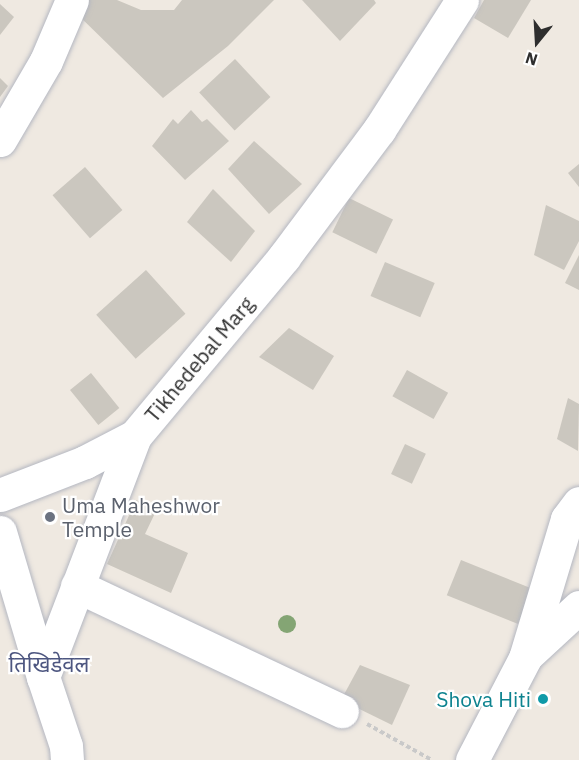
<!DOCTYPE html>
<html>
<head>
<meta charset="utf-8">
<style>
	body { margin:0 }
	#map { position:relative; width:579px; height:760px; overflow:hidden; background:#efe9e1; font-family:"IBM Plex Sans","Noto Sans Devanagari",sans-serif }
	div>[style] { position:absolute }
	.building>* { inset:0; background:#cbc7bf; transform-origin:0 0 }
	.path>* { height:4px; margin-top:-2px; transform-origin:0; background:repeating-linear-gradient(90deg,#c9c9c9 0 4.5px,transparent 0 7.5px) }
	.roads { filter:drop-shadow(0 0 2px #b4b7c1) drop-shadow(0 0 2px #b4b7c1) }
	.street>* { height:33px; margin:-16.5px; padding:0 16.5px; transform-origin:16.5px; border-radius:16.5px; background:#fff }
	.trees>* { width:18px; height:18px; margin:-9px; border-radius:50%; background:#84a574 }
	.dots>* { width:16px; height:16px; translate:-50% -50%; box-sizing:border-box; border:3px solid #fff; border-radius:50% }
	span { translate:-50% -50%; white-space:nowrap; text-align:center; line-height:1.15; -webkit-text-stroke:4.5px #fff; paint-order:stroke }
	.street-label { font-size:21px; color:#2e2e2e }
	.worship-label { font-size:21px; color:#5b616d }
	.left { translate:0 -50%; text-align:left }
	.culture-label { font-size:21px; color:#0d838f }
	.right { translate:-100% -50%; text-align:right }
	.neighbourhood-label { font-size:22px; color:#4d5680 }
	.north { position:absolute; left:507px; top:12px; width:60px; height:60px; -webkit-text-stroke:4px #fff; paint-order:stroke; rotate:198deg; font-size:16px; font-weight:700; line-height:24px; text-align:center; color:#2e2e2e }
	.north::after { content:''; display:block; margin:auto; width:21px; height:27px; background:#2e2e2e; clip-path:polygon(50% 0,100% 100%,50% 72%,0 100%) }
</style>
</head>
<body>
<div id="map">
	<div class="building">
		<div style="clip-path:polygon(82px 0,117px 0,141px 10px,174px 10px,182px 0,274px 0,228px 46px,163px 98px,75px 12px)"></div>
		<div style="clip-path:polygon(302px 0,374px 0,376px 3px,340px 41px)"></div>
		<div style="clip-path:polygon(484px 0,531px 0,508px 38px,474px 18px)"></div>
		<div style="clip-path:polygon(0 4px,14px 17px,0 35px)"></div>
		<div style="left:235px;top:59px;width:52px;height:49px;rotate:47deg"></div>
		<div style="clip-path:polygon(0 78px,8px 86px,0 97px)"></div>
		<div style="clip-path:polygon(191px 110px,202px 122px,207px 119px,229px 141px,185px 180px,152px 146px,173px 119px,178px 124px)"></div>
		<div style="clip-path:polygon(254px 141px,302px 184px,269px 214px,228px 169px)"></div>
		<div style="clip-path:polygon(579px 164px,579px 187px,568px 173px)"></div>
		<div style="left:85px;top:167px;width:57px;height:43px;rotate:49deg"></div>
		<div style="clip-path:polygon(213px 189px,255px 231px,231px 262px,187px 222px)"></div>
		<div style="left:349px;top:198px;width:49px;height:38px;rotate:26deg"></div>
		<div style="clip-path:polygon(546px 205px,579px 221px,579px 241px,564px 270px,534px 255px)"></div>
		<div style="clip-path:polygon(579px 255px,579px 290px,565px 283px)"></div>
		<div style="left:385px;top:262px;width:54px;height:37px;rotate:23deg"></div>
		<div style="left:146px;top:270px;width:59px;height:67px;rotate:48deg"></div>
		<div style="clip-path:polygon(289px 328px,334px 356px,313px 390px,259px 357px)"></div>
		<div style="left:407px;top:370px;width:47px;height:30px;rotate:29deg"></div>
		<div style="left:91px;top:373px;width:45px;height:27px;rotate:51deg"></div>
		<div style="clip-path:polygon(568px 398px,579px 404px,578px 451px,557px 439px)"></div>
		<div style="left:405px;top:444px;width:23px;height:33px;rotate:25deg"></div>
		<div style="clip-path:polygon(136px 500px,157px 509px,145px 534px,188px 553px,171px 593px,107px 564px)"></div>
		<div style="left:461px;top:560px;width:77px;height:38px;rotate:22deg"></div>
		<div style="clip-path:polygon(360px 665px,410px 685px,392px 725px,341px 700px)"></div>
	</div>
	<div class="path">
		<div style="left:367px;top:724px;width:74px;rotate:29deg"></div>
	</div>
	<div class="roads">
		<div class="street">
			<div style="left:0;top:140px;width:91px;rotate:-59.8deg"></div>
			<div style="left:46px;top:61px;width:66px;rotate:-66.9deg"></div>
			<div style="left:0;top:495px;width:91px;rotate:-21.2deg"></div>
			<div style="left:85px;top:462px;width:56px;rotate:-27.5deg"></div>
			<div style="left:0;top:532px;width:151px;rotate:73.5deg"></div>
			<div style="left:77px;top:586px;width:293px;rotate:25.3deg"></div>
			<div style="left:526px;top:656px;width:72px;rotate:-42.8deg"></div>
			<div style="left:67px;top:760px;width:14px;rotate:-94deg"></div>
			<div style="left:66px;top:746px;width:73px;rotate:-108.4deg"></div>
			<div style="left:43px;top:677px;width:258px;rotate:-69.1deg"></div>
			<div style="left:135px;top:436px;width:233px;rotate:-50.2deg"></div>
			<div style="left:284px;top:257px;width:159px;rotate:-53.2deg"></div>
			<div style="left:379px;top:130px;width:154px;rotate:-57.4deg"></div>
			<div style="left:472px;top:760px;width:115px;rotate:-62.5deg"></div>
			<div style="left:525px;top:658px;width:145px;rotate:-73.2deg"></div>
			<div style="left:567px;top:519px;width:20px;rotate:-53deg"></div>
		</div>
	</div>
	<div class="trees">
		<div style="left:287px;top:624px"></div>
	</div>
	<div class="dots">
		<div style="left:50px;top:517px;background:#6b7280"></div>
		<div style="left:543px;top:699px;background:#0f9aa8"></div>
	</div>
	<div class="street-label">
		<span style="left:199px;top:359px;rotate:-50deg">Tikhedebal Marg</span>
	</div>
	<div class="worship-label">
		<span class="left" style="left:62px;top:517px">Uma Maheshwor<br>Temple</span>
	</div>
	<div class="culture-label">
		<span class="right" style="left:531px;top:699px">Shova Hiti</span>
	</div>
	<div class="neighbourhood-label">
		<span style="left:49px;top:664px">तिखिडेवल</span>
	</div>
	<div class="north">N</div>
</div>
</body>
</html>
